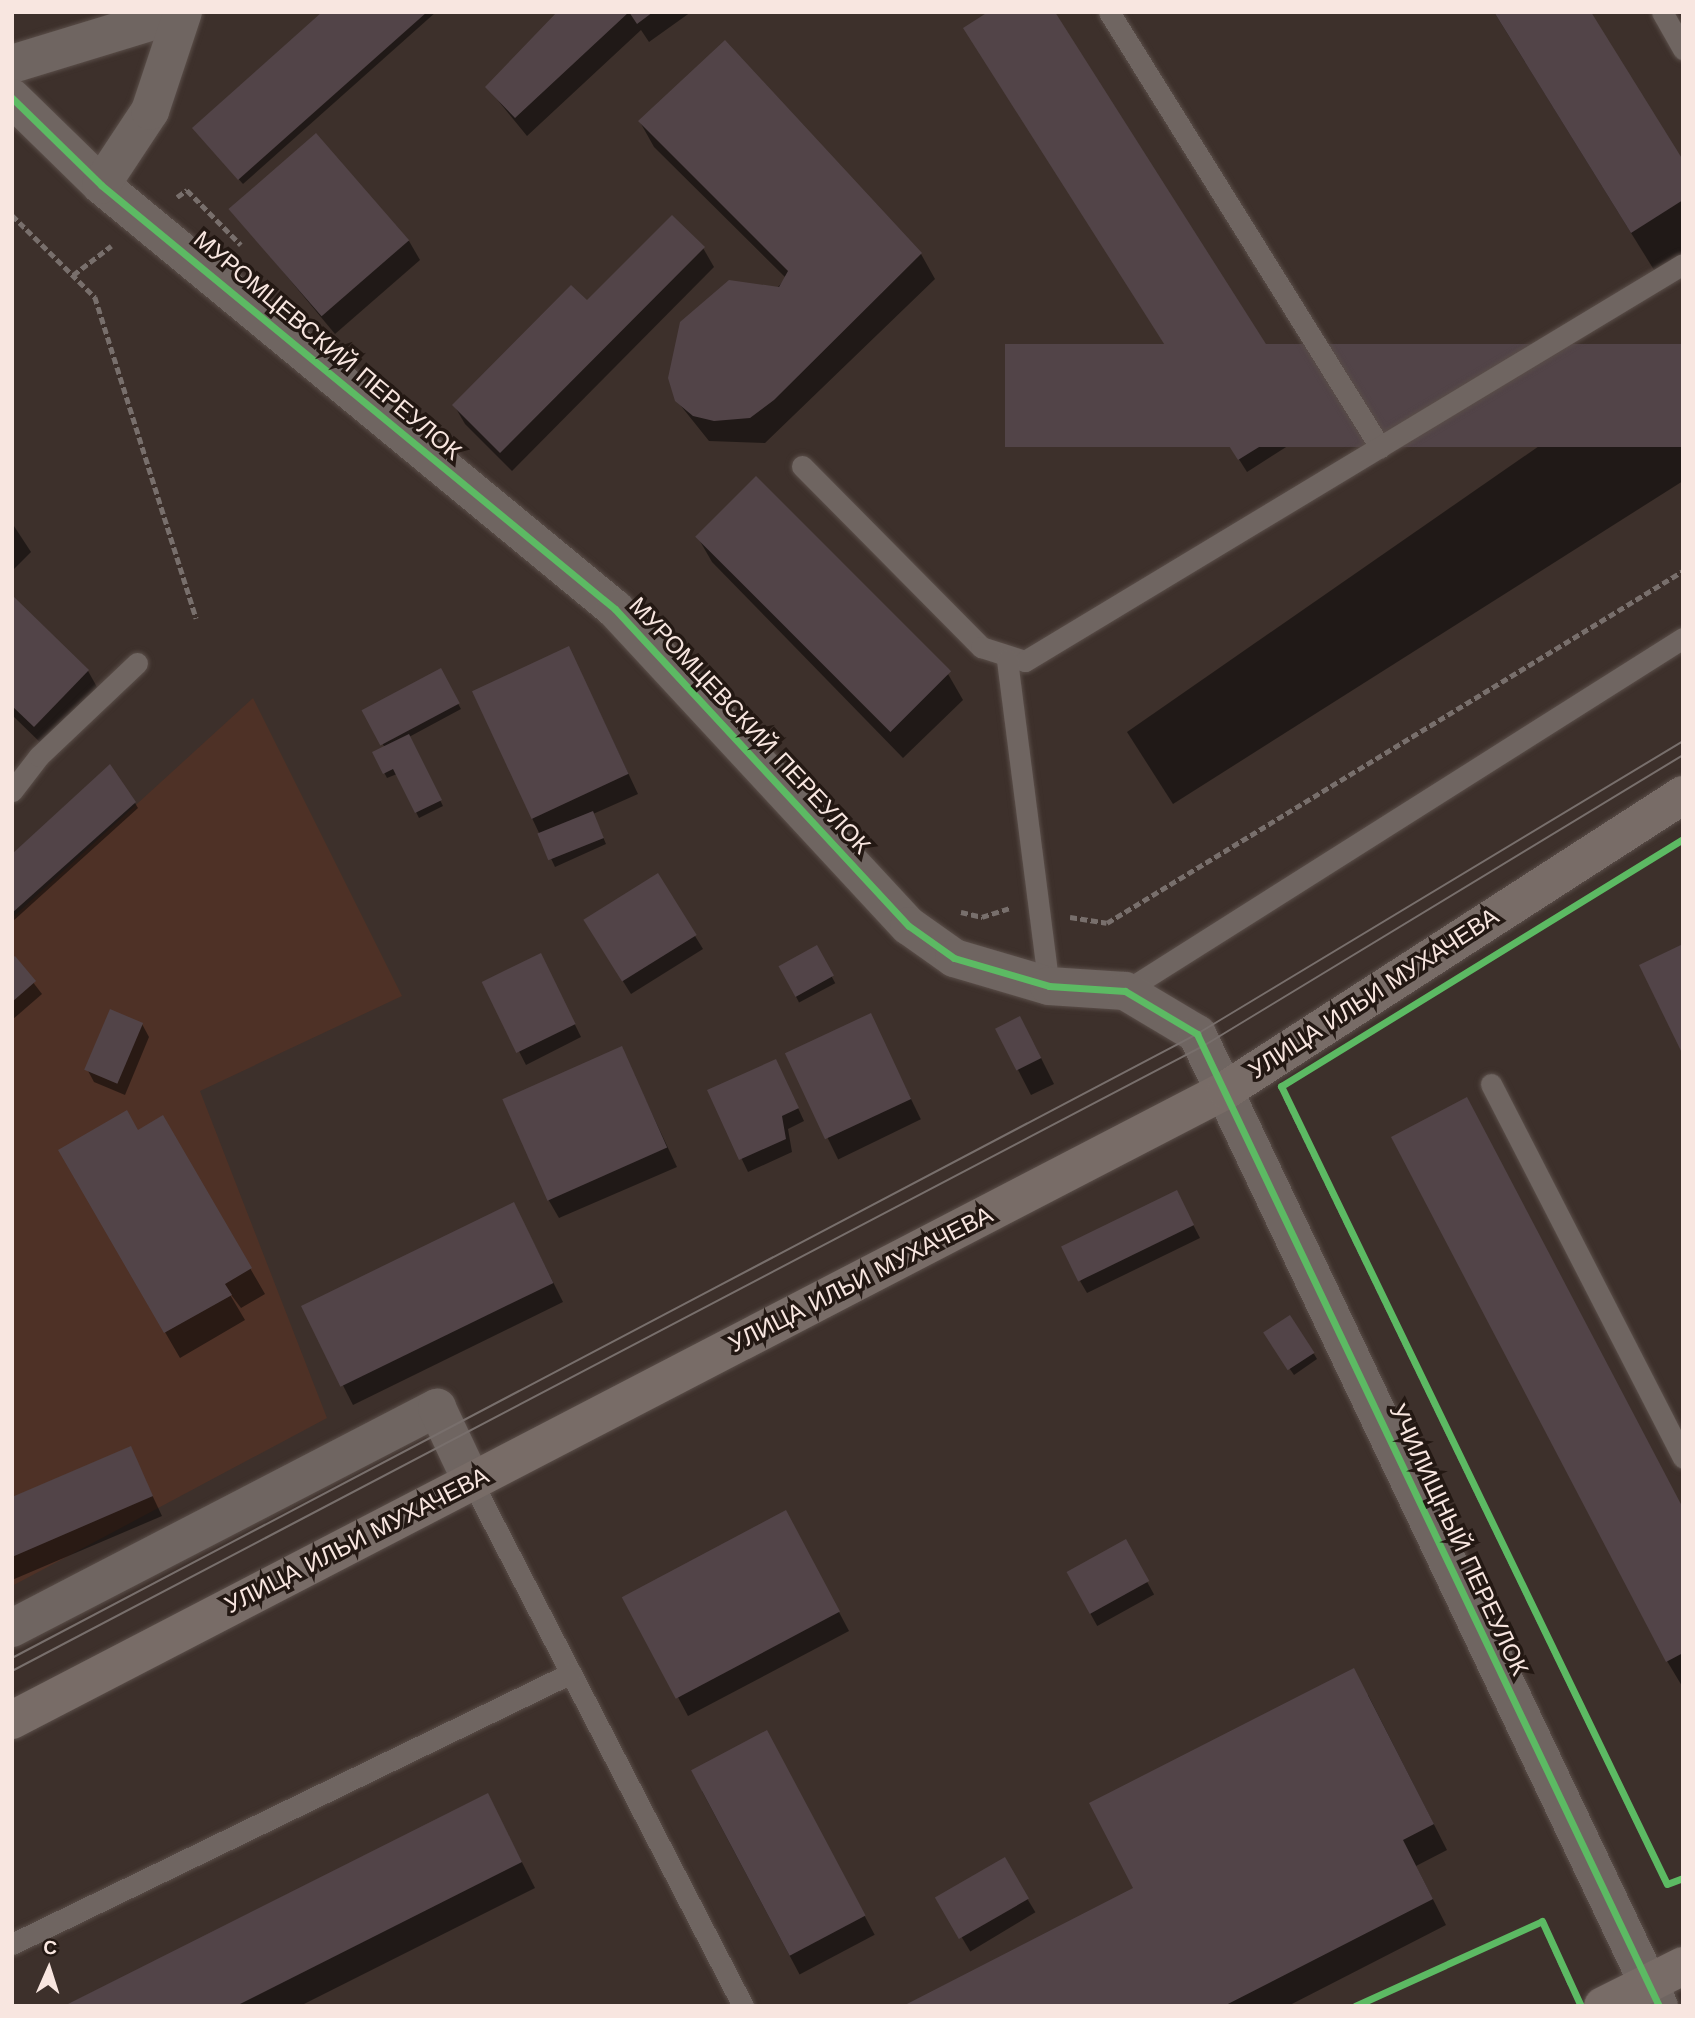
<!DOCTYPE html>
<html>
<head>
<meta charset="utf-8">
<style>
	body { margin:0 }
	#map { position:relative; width:1695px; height:2018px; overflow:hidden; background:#3d302b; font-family:"Work Sans",sans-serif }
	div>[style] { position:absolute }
	.built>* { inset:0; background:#4e3126 }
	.shadow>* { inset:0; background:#0007; transform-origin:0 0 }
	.building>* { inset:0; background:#524448; transform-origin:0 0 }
	.path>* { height:4.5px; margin-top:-2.25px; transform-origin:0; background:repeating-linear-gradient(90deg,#786f6c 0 7px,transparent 0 10.5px) }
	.roads { filter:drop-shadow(0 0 2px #5a4e49) drop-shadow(0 0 2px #5a4e49) }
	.lane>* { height:21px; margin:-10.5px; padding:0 10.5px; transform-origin:10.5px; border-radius:10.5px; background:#6f6561 }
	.street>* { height:38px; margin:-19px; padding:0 19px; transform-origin:19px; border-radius:19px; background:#6f6561 }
	.secondary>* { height:38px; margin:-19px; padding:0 19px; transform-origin:19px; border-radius:19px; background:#786c67 }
	.tram>* { height:2px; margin:-1px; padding:0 1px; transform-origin:1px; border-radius:1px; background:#786f6c }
	.cycleway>* { height:7px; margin:-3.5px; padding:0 3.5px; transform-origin:3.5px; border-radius:3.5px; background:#5cba63 }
	span { translate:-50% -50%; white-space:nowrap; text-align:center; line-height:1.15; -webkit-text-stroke:7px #231813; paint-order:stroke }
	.street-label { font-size:24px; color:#f8e6e0 }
	.frame { position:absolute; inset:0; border:14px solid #f8e6e0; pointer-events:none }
	.north { position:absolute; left:14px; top:1934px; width:70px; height:70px; -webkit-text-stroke:5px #231813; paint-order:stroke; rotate:3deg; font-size:19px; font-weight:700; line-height:28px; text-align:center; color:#f8e6e0 }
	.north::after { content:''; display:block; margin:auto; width:24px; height:32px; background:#f8e6e0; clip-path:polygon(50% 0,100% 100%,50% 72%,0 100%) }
</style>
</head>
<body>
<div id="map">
	<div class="built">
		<div style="clip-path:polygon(253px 698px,402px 996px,200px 1091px,327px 1418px,12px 1586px,12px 918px)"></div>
	</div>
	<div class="shadow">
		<div style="clip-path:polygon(325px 12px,436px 12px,243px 184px,194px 129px)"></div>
		<div style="clip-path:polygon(560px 12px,691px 12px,649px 42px,641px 30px,527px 136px,487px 87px)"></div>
		<div style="clip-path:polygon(1494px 12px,1683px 164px,1683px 263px,1659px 278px)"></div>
		<div style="clip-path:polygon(640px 122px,921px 254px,935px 279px,765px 443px,709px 441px,677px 401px,786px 278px,654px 147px)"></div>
		<div style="clip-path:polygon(231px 209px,409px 241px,420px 260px,335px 334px)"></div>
		<div style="clip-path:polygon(703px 248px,714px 267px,512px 471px,465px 424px,454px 405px,587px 302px)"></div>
		<div style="clip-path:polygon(1683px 346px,1683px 481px,1173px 804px,1127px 732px)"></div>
		<div style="clip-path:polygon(1309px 416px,1316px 428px,1247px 472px,1228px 442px)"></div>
		<div style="clip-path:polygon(12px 523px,31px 552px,12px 571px)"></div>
		<div style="clip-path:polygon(697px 536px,948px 674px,963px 700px,903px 758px,712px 562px)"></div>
		<div style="clip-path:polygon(12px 598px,88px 671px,102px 696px,49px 751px,12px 715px)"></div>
		<div style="clip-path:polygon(569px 648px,638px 794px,593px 814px,606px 844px,555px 867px,532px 818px)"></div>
		<div style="clip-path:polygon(440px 671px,461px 709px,409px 737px,443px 806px,419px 818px,397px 774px,387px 778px,374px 753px,385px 748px,365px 712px)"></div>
		<div style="clip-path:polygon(135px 803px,138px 808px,12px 922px,12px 857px)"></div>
		<div style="clip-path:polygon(658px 876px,703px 949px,631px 994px,593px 934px)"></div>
		<div style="left:816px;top:947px;width:41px;height:41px;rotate:62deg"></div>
		<div style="clip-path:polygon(15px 959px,42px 994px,12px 1020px,12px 961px)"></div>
		<div style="clip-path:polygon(547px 968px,581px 1037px,526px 1065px,484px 983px)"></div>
		<div style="left:870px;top:1015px;width:116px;height:92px;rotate:64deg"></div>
		<div style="clip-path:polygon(142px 1024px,149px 1037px,125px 1095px,94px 1082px,87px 1069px)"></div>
		<div style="clip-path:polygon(997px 1029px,1034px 1044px,1054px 1084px,1031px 1095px)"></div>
		<div style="clip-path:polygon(621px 1048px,677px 1167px,559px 1218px,548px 1199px)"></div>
		<div style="clip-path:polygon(782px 1073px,804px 1121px,788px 1129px,792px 1152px,748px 1172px,709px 1091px)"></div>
		<div style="clip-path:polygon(163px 1118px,265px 1294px,241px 1308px,226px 1288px,245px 1320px,180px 1358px,60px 1151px,138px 1133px)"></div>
		<div style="clip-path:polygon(1183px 1205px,1200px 1238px,1087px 1293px,1080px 1281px)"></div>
		<div style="clip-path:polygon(524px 1224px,563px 1302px,353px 1405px,303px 1307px)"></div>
		<div style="clip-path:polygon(1269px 1339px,1314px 1354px,1317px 1359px,1294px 1375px)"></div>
		<div style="clip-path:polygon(130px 1448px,162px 1516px,12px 1580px,12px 1499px)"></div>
		<div style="clip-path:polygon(1683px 1509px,1683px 1685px,1682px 1686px,1667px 1661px)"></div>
		<div style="clip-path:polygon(796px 1531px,849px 1631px,688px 1716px,625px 1598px)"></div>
		<div style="left:1125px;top:1542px;width:60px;height:65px;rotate:61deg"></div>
		<div style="clip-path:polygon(1368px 1695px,1447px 1850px,1416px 1866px,1446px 1925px,1288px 2006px,906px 2006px,1135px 1888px)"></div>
		<div style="left:777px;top:1751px;width:208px;height:85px;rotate:62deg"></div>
		<div style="clip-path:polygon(501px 1821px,535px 1888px,300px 2006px,68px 2006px)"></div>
		<div style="left:1004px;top:1860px;width:61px;height:76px;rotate:59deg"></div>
	</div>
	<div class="building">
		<div style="clip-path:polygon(322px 12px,427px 12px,238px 180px,192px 128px)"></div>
		<div style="clip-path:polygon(557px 12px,653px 12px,637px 24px,629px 12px,515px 118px,485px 87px)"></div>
		<div style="clip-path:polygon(988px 12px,1055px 12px,1311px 415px,1238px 460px,963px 28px)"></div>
		<div style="clip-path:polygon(1494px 12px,1591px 12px,1683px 160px,1683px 200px,1631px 233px)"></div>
		<div style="clip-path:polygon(725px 40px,922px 253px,774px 400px,750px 418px,714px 421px,693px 416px,675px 401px,668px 378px,680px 322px,729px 280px,779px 287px,788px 271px,638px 121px)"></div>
		<div style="left:316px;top:133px;width:142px;height:116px;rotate:49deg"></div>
		<div style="clip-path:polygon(672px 215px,705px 247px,500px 453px,452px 405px,571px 285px,587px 300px)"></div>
		<div style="left:1683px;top:344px;width:103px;height:678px;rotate:90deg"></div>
		<div style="left:756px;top:476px;width:276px;height:86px;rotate:45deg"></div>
		<div style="clip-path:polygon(12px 595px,89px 670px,34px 727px,12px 706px)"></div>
		<div style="left:569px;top:646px;width:141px;height:107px;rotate:65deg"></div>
		<div style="left:441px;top:668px;width:40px;height:90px;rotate:62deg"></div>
		<div style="clip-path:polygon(409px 734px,442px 800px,415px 813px,393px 769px,383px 774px,372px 752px)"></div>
		<div style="clip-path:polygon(110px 764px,136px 802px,12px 913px,12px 854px)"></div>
		<div style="left:593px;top:811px;width:29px;height:60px;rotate:68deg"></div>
		<div style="left:658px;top:873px;width:73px;height:88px;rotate:58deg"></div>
		<div style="clip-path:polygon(1683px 944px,1683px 1055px,1639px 965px)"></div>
		<div style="left:817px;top:945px;width:35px;height:44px;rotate:61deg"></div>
		<div style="left:541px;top:953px;width:79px;height:66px;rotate:64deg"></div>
		<div style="clip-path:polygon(15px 956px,36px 981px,12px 1002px,12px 958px)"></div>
		<div style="left:110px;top:1009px;width:36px;height:66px;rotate:23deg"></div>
		<div style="left:871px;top:1013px;width:95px;height:95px;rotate:65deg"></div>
		<div style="left:1020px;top:1016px;width:47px;height:28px;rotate:63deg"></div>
		<div style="left:622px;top:1046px;width:111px;height:131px;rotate:66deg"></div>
		<div style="clip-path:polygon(776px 1059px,799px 1108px,782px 1116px,786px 1139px,739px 1160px,707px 1090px)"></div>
		<div style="clip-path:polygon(1467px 1097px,1683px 1508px,1683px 1653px,1666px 1662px,1391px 1137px)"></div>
		<div style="clip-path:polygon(127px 1110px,138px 1130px,163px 1115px,252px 1268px,225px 1284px,232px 1295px,164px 1333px,58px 1150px)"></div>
		<div style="left:1177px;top:1190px;width:39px;height:129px;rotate:64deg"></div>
		<div style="left:514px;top:1202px;width:90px;height:237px;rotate:64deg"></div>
		<div style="left:1290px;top:1315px;width:45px;height:32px;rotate:57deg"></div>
		<div style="clip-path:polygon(131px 1446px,153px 1496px,12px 1557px,12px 1497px)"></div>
		<div style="left:786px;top:1510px;width:115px;height:186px;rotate:62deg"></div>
		<div style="left:1126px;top:1539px;width:48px;height:68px;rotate:61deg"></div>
		<div style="clip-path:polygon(1354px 1668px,1434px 1824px,1403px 1840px,1433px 1899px,1224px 2006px,903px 2006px,1133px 1888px,1089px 1803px)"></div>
		<div style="left:767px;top:1730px;width:210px;height:86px;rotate:62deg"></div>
		<div style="clip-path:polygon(488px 1793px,522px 1862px,236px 2006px,64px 2006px)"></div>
		<div style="left:1005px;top:1857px;width:48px;height:81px;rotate:60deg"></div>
	</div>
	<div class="path">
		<div style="left:177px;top:197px;width:12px;rotate:-35deg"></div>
		<div style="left:187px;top:190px;width:77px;rotate:45.5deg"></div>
		<div style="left:12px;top:215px;width:117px;rotate:44.7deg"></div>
		<div style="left:95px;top:297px;width:337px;rotate:72.5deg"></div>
		<div style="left:73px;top:275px;width:48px;rotate:-37.3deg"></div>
		<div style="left:961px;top:912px;width:22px;rotate:13deg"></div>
		<div style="left:982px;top:917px;width:29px;rotate:-18deg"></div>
		<div style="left:1070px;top:917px;width:37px;rotate:9deg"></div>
		<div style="left:1107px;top:923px;width:675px;rotate:-31.43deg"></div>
		<div style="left:1286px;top:1097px;width:874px;rotate:64.17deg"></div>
		<div style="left:1667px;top:1884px;width:17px;rotate:-21deg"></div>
		<div style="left:1355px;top:2006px;width:205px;rotate:-24.4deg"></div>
		<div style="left:1542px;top:1921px;width:70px;rotate:65.6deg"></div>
	</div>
	<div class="roads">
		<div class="lane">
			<div style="left:1109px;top:12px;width:513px;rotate:58.08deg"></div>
			<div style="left:1662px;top:12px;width:43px;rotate:60.4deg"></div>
			<div style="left:802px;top:466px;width:255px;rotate:45.3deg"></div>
			<div style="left:981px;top:647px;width:46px;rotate:17.7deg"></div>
			<div style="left:1025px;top:661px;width:768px;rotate:-31.1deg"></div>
			<div style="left:1007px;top:660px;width:329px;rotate:82.7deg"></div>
			<div style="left:12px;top:791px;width:44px;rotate:-52.4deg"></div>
			<div style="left:39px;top:756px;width:135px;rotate:-43.5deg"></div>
			<div style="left:1125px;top:991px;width:660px;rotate:-32.32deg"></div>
			<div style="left:1491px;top:1084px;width:420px;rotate:62.8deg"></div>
			<div style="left:472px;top:1482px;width:590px;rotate:62.65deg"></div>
			<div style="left:12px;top:1944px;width:621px;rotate:-25.86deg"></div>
		</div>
		<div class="street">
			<div style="left:12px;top:64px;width:178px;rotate:-17deg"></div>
			<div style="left:12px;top:98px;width:124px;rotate:44.3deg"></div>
			<div style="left:101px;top:185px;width:666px;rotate:39.52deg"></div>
			<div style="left:615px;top:609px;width:432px;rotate:47.2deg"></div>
			<div style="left:909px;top:926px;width:55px;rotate:35.4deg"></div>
			<div style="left:954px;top:958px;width:99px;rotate:16.4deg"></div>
			<div style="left:1049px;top:986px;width:76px;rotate:3.8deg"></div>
			<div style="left:1125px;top:991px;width:84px;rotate:30.8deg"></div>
			<div style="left:1197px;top:1034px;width:1076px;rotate:64.58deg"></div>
			<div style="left:101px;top:185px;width:89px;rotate:-56.5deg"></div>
			<div style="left:150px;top:111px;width:104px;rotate:-71.6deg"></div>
			<div style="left:12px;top:1628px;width:479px;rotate:-27.4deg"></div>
			<div style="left:437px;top:1408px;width:82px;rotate:64.7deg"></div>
		</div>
		<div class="secondary">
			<div style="left:12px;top:1720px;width:1368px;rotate:-27.43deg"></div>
			<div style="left:1226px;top:1090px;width:544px;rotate:-32.84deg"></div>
			<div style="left:1603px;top:2006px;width:89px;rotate:-26.6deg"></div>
		</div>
	</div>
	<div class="tram">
		<div style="left:12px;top:1658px;width:1339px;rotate:-27.77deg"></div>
		<div style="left:1197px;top:1034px;width:567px;rotate:-31.08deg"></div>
		<div style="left:12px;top:1671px;width:1347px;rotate:-27.69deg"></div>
		<div style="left:1205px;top:1045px;width:559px;rotate:-31.24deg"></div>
	</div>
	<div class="cycleway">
		<div style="left:12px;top:98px;width:124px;rotate:44.3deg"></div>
		<div style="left:101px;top:185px;width:666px;rotate:39.52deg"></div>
		<div style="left:615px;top:609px;width:432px;rotate:47.2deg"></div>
		<div style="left:909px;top:926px;width:55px;rotate:35.4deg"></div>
		<div style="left:954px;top:958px;width:99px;rotate:16.4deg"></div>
		<div style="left:1049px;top:986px;width:76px;rotate:3.8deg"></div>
		<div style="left:1125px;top:991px;width:84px;rotate:30.8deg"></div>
		<div style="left:1197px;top:1034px;width:1076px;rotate:64.58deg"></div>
		<div style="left:1683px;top:839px;width:472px;rotate:148.4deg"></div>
		<div style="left:1281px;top:1086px;width:886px;rotate:64.19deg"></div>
		<div style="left:1667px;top:1884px;width:17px;rotate:-21deg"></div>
		<div style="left:1355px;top:2006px;width:205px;rotate:-24.4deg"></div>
		<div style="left:1542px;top:1921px;width:94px;rotate:65.4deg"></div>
	</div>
	<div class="street-label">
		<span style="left:327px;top:346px;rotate:40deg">МУРОМЦЕВСКИЙ ПЕРЕУЛОК</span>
		<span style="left:749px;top:726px;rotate:47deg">МУРОМЦЕВСКИЙ ПЕРЕУЛОК</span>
		<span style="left:1374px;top:994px;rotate:-33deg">УЛИЦА ИЛЬИ МУХАЧЕВА</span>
		<span style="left:861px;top:1280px;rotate:-27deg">УЛИЦА ИЛЬИ МУХАЧЕВА</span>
		<span style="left:1458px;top:1540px;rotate:65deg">УЧИЛИЩНЫЙ ПЕРЕУЛОК</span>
		<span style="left:357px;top:1541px;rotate:-27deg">УЛИЦА ИЛЬИ МУХАЧЕВА</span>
	</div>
	<div class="frame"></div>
	<div class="north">С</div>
</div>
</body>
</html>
